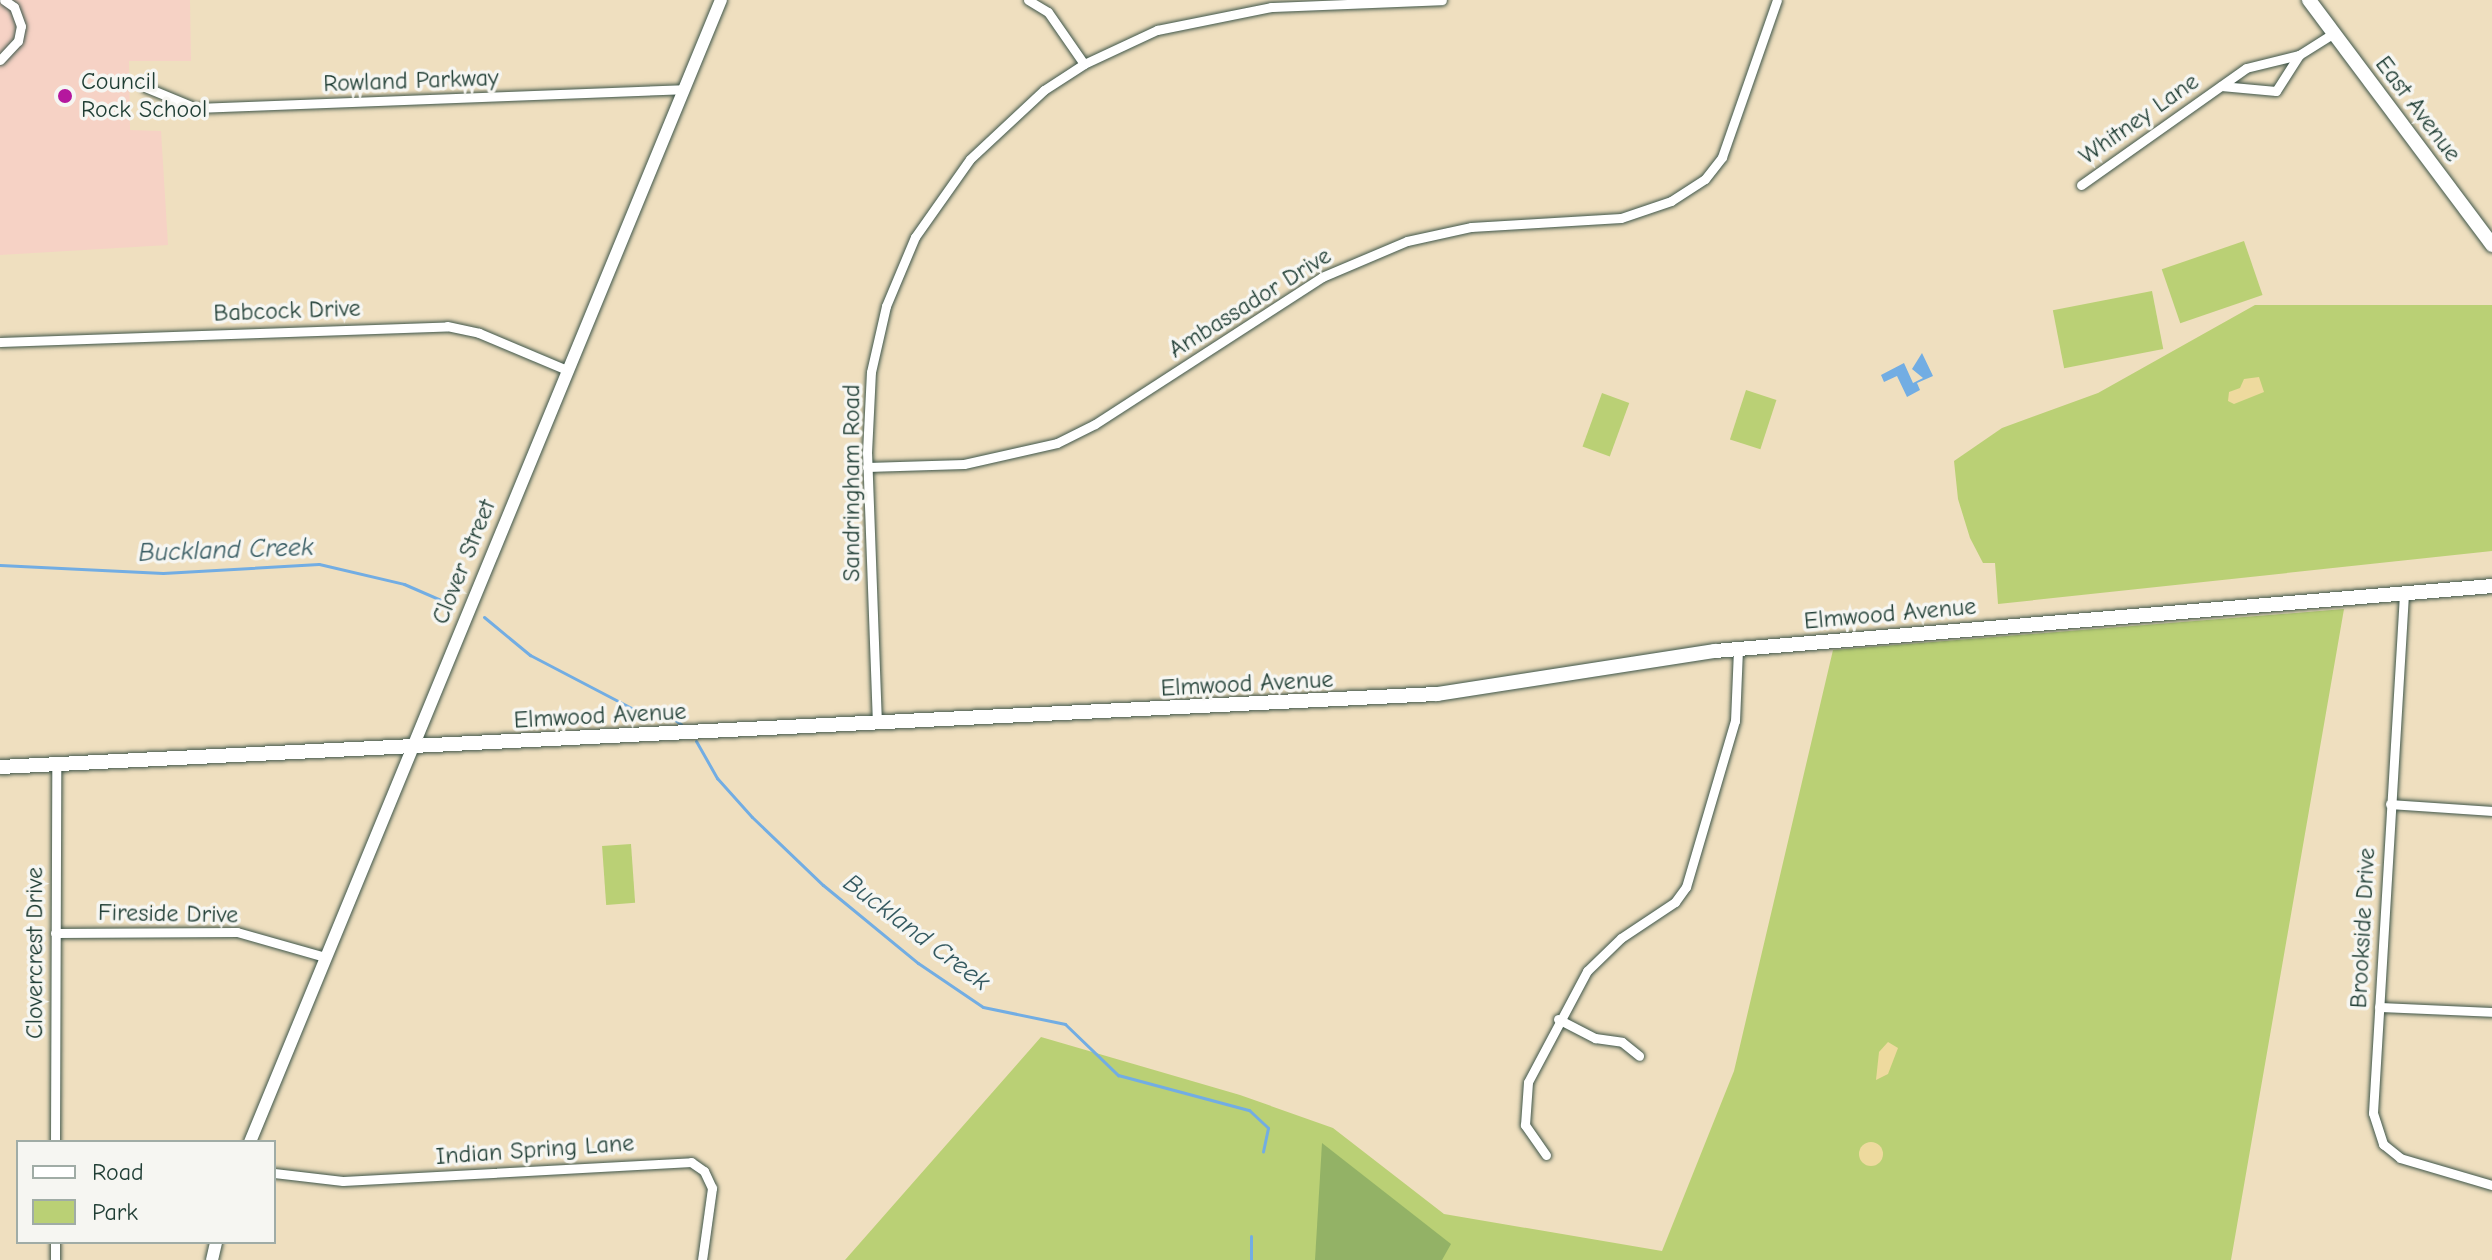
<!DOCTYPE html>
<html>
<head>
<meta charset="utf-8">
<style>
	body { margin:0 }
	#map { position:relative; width:2492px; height:1260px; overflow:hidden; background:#efdfbf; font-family:"Comic Neue",sans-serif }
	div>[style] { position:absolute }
	.built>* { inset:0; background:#f6d2c5 }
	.green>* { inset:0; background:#bad075; transform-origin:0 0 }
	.forest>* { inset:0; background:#93b266 }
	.sand>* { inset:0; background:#eeda9e }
	.round { border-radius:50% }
	.water>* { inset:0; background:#72ade3 }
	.stream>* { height:3px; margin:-1.5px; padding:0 1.5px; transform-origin:1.5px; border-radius:1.5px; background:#72ade3 }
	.roads { filter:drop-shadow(0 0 2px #3e5549) drop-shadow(0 0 2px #3e5549) }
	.street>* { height:9px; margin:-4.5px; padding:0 4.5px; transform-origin:4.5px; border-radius:4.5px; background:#fff }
	.secondary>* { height:12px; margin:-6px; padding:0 6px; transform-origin:6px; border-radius:6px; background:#fff }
	.primary>* { height:14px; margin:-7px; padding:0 7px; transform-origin:7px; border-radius:7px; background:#fff }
	.dots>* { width:22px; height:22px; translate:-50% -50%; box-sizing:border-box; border:4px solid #f6f6f2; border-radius:50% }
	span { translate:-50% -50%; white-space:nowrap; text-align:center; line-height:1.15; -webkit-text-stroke:7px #f6f6f2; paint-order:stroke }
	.street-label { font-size:24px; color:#1f3d34 }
	.poi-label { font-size:24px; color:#1f3d34 }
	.left { translate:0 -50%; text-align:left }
	.water-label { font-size:26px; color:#345960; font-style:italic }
	.legend { position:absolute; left:16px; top:1140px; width:260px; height:104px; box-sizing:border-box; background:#f6f6f2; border:2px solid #a0aca6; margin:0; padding:10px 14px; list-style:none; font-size:24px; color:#1f3d34 }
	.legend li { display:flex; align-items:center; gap:16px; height:40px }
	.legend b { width:40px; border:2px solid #a0aca6 }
</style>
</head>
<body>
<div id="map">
	<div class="built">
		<div style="clip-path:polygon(0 0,190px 0,191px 61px,129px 61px,130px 130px,161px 131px,168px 245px,0 255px)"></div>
	</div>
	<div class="green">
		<div style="left:2244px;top:241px;width:57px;height:87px;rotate:71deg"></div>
		<div style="left:2152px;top:291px;width:59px;height:101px;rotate:79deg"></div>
		<div style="clip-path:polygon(2255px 305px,2492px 305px,2492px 551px,1998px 604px,1995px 563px,1983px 563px,1970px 538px,1958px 499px,1954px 461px,2002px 428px,2098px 393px)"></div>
		<div style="left:1746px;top:390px;width:32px;height:52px;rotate:18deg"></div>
		<div style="left:1602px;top:393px;width:29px;height:57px;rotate:20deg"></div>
		<div style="clip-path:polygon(2344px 609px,2231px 1260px,845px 1260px,1041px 1037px,1240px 1095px,1333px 1128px,1444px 1214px,1662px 1251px,1734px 1071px,1833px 650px)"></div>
		<div style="left:631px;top:844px;width:59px;height:29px;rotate:86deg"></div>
	</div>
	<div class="forest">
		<div style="clip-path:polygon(1322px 1143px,1451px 1244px,1442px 1260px,1315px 1260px)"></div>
	</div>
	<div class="sand">
		<div style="clip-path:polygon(2259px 377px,2264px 392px,2234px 404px,2228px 401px,2229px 392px,2240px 388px,2244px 379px)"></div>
		<div style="clip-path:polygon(1888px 1042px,1898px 1048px,1888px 1074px,1876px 1080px,1879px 1052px)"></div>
		<div class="round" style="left:1859px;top:1142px;width:24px;height:24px"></div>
	</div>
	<div class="water">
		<div style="clip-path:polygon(1922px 353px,1933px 376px,1917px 383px,1920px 390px,1907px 397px,1897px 376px,1884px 382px,1881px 375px,1904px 363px,1913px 383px,1923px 378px,1912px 369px)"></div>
	</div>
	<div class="stream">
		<div style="left:0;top:565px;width:163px;rotate:2.8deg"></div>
		<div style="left:163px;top:573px;width:156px;rotate:-3.3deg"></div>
		<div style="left:319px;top:564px;width:87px;rotate:13.2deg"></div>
		<div style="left:404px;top:584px;width:48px;rotate:23.4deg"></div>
		<div style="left:484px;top:617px;width:60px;rotate:39.6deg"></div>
		<div style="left:530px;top:655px;width:123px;rotate:27.6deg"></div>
		<div style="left:651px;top:714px;width:17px;rotate:3deg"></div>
		<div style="left:668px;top:715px;width:16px;rotate:35deg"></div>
		<div style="left:696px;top:741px;width:43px;rotate:60.4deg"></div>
		<div style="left:717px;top:778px;width:52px;rotate:48.1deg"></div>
		<div style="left:752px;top:817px;width:98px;rotate:43.8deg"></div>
		<div style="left:823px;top:885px;width:123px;rotate:39.4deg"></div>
		<div style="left:918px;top:963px;width:78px;rotate:34.1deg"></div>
		<div style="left:983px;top:1007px;width:84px;rotate:11.7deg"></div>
		<div style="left:1065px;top:1024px;width:74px;rotate:43.9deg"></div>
		<div style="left:1118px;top:1075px;width:136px;rotate:15deg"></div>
		<div style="left:1249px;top:1110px;width:26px;rotate:43deg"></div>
		<div style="left:1268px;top:1128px;width:24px;rotate:102deg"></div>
		<div style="left:1251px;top:1236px;width:24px;rotate:90deg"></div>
	</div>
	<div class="roads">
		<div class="street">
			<div style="left:1028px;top:0;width:23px;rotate:31deg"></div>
			<div style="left:1048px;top:12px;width:63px;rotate:55.3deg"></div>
			<div style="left:0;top:60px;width:26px;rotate:-47deg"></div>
			<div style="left:18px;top:41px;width:15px;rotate:-79deg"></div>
			<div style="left:21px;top:26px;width:20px;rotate:-110deg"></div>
			<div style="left:14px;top:7px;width:12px;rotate:-145deg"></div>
			<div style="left:2221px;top:86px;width:55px;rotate:5.2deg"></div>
			<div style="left:2276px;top:91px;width:43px;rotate:-57.4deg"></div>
			<div style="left:145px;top:87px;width:55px;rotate:22.4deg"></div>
			<div style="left:196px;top:108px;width:487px;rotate:-2.2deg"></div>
			<div style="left:2081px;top:185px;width:202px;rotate:-35.3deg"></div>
			<div style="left:2246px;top:68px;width:55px;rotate:-13.8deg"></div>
			<div style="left:2299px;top:55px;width:41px;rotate:-32.2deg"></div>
			<div style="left:0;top:342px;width:447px;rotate:-2deg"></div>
			<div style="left:447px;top:326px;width:33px;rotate:12deg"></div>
			<div style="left:479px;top:333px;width:95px;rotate:22.8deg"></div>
			<div style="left:867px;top:467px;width:97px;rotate:-1.8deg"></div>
			<div style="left:964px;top:464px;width:95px;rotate:-12.7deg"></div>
			<div style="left:1057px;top:443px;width:42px;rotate:-26.6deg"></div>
			<div style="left:1095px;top:424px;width:270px;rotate:-32.9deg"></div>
			<div style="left:1322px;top:277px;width:92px;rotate:-23deg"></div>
			<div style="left:1407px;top:241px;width:66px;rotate:-12.3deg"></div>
			<div style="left:1471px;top:227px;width:150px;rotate:-3.4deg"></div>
			<div style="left:1621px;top:218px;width:53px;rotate:-18.8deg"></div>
			<div style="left:1671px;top:201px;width:40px;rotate:-32.9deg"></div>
			<div style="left:1705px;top:179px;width:28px;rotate:-52deg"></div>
			<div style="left:1722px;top:157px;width:166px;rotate:-70.7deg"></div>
			<div style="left:2404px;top:594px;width:520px;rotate:93.42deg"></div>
			<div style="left:2373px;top:1113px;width:33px;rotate:72deg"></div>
			<div style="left:2383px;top:1144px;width:22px;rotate:39deg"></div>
			<div style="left:2400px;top:1158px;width:96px;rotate:16.4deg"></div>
			<div style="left:877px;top:724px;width:271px;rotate:-92.1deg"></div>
			<div style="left:867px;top:453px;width:81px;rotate:-87.2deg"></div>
			<div style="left:871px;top:372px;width:68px;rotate:-77.2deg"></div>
			<div style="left:886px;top:306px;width:75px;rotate:-67.2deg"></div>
			<div style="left:915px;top:237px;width:95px;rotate:-54.8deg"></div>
			<div style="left:970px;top:159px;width:101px;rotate:-43deg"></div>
			<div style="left:1044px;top:90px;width:48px;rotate:-33deg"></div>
			<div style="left:1084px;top:64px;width:81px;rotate:-25deg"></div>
			<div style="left:1157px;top:30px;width:116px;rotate:-11.4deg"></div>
			<div style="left:1271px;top:7px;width:171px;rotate:-2.3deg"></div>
			<div style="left:2390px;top:804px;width:102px;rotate:3.9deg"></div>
			<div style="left:55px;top:933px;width:182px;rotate:-0.3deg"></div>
			<div style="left:237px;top:932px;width:91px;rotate:15.9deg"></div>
			<div style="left:2379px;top:1007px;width:113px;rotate:2.5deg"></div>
			<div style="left:1558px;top:1019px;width:42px;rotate:27.2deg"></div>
			<div style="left:1595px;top:1038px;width:27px;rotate:8deg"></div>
			<div style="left:1622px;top:1042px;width:22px;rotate:39deg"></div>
			<div style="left:55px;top:1142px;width:377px;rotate:-89.8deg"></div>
			<div style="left:1546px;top:1155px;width:37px;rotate:-125deg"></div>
			<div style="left:1525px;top:1125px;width:43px;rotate:-86deg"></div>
			<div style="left:1528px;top:1082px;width:126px;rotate:-62deg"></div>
			<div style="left:1587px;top:971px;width:47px;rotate:-44.1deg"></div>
			<div style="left:1621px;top:938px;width:65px;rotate:-33.7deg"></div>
			<div style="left:1675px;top:902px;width:19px;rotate:-54deg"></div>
			<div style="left:1686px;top:887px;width:173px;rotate:-73.6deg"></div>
			<div style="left:1735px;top:721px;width:72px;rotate:-87.6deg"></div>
			<div style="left:274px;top:1173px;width:69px;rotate:6.6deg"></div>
			<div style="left:343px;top:1181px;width:349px;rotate:-3.1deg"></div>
			<div style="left:691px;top:1162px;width:16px;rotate:35deg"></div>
			<div style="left:704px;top:1171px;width:19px;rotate:65deg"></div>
			<div style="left:712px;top:1188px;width:73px;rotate:97.9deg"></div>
			<div style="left:55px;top:1242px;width:18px;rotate:90deg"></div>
		</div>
		<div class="secondary">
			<div style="left:250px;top:1142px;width:1235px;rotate:-67.59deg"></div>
			<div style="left:212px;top:1260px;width:18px;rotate:-77deg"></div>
		</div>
		<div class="primary">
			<div style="left:2309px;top:0;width:306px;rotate:53.2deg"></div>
			<div style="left:0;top:767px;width:1439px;rotate:-2.91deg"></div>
			<div style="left:1437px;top:694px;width:281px;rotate:-8.8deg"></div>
			<div style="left:1715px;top:651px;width:780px;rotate:-4.78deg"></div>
		</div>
	</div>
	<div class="dots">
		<div style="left:65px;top:96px;background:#b5179e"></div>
	</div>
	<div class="street-label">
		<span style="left:411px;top:81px;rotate:-2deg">Rowland Parkway</span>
		<span style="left:2418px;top:109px;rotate:53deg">East Avenue</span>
		<span style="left:2139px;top:119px;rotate:-35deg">Whitney Lane</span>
		<span style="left:1250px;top:303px;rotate:-32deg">Ambassador Drive</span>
		<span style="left:287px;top:311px;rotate:-2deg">Babcock Drive</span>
		<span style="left:852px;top:483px;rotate:-90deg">Sandringham Road</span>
		<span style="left:464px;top:562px;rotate:-68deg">Clover Street</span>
		<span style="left:1890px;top:614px;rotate:-5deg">Elmwood Avenue</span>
		<span style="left:1247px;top:684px;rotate:-3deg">Elmwood Avenue</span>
		<span style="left:600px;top:716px;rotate:-3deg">Elmwood Avenue</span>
		<span style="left:168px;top:914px;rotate:1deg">Fireside Drive</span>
		<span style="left:2363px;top:928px;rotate:-87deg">Brookside Drive</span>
		<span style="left:35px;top:953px;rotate:-90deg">Clovercrest Drive</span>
		<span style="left:535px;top:1150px;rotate:-4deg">Indian Spring Lane</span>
	</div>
	<div class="poi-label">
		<span class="left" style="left:81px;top:96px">Council<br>Rock School</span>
	</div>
	<div class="water-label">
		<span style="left:226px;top:551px;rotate:-2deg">Buckland Creek</span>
		<span style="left:916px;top:933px;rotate:37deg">Buckland Creek</span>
	</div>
	<ul class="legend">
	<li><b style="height:10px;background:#fff"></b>Road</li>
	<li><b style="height:22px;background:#bad075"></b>Park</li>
	</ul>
</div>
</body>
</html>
